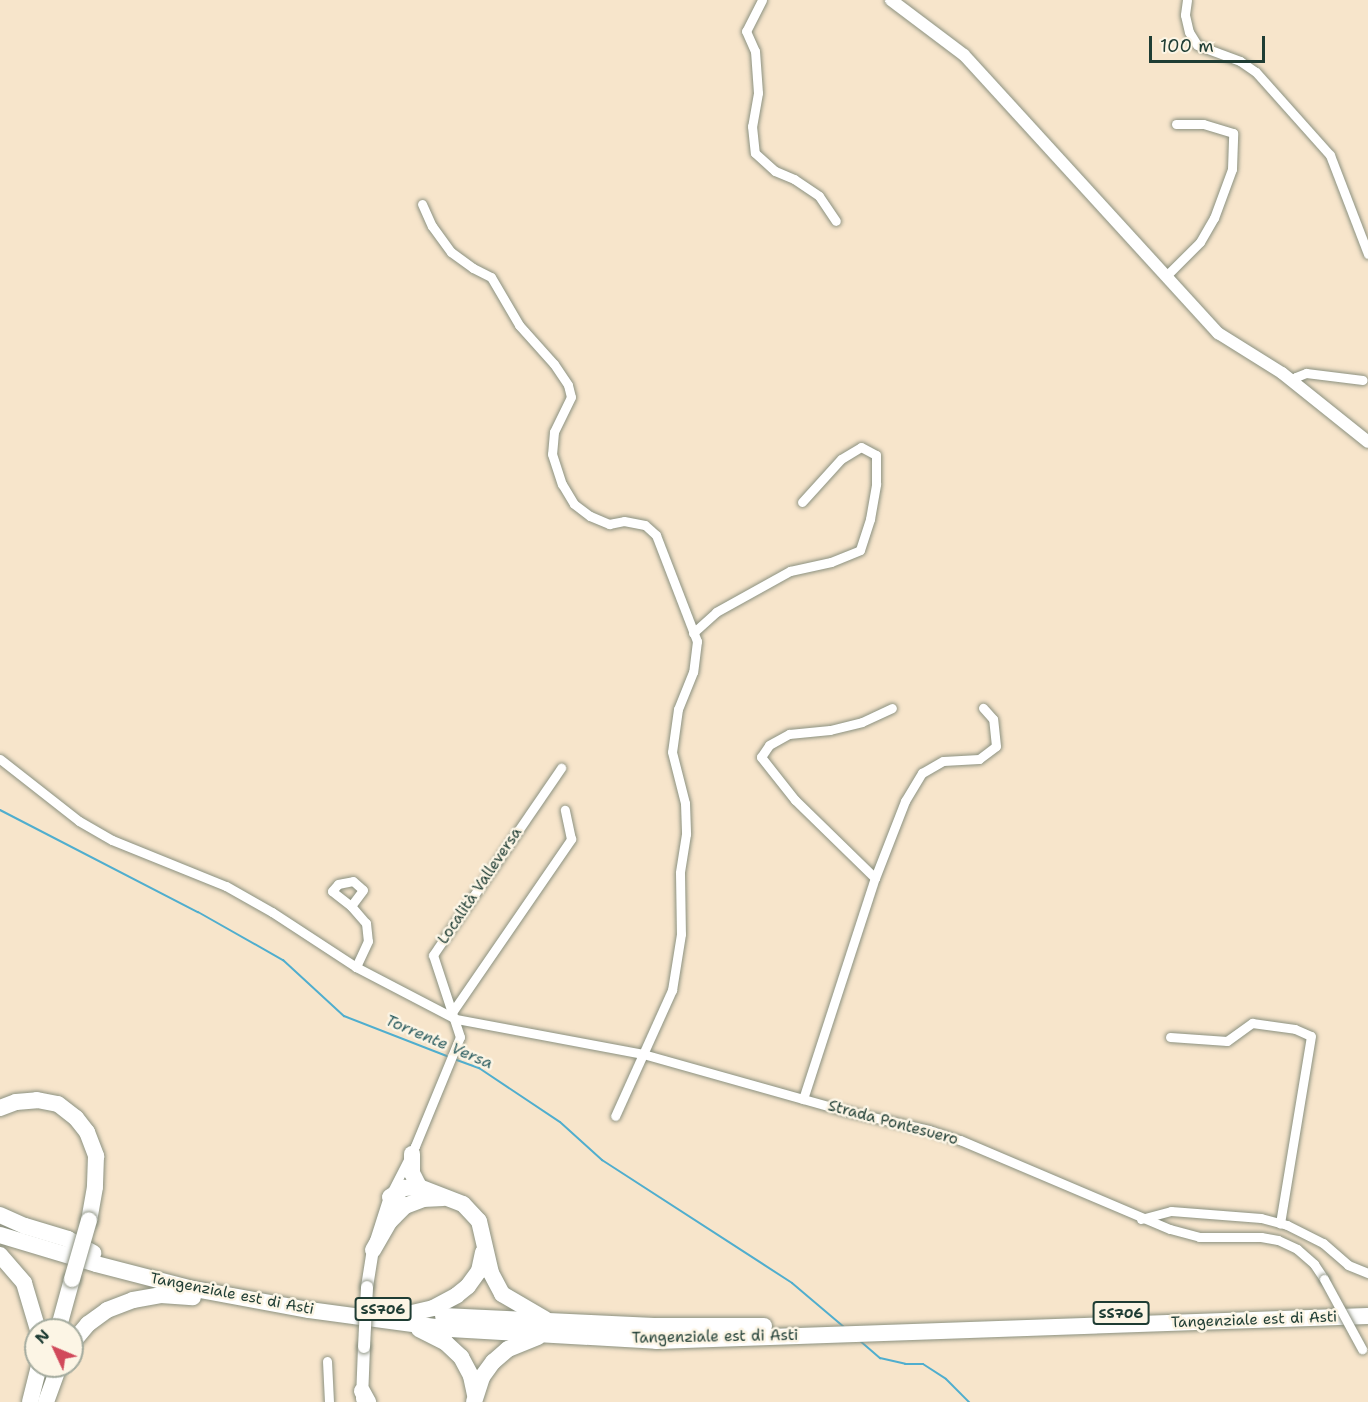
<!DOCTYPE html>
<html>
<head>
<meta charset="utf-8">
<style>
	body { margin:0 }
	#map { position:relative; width:1368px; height:1402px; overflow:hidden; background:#f7e5cb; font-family:"Shantell Sans",sans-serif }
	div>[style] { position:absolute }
	.stream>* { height:2px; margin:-1px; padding:0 1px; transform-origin:1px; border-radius:1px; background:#50aece }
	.roads { filter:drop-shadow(0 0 2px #8b9180) drop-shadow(0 0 2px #8b9180) }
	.street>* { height:9px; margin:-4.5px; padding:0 4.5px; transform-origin:4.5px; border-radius:4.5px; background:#fff }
	.secondary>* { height:12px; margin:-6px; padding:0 6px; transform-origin:6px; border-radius:6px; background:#fff }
	.highway>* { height:16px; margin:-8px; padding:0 8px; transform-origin:8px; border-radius:8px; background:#fff }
	.bridges { filter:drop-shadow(0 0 2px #8b9180) drop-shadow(0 0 2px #8b9180) }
	.street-bridge>* { height:9px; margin:-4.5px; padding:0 4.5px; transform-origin:4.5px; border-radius:4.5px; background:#fff }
	.secondary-bridge>* { height:12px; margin:-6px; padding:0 6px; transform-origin:6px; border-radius:6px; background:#fff }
	.highway-bridge>* { height:16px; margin:-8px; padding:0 8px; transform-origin:8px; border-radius:8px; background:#fff }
	span { translate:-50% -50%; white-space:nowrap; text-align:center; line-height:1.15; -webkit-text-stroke:5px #fcf5e5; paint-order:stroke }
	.shield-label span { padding:2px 4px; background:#fcf5e5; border:2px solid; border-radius:4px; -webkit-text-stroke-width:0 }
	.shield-label { font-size:14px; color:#1f3d34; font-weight:700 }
	.street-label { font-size:15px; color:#1f3d34 }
	.water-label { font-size:16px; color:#2e5f62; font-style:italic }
	.north { position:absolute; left:24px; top:1318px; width:60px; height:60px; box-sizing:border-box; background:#fcf5e5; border:2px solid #a4ab9e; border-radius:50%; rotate:314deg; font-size:16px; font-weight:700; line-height:24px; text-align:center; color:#1f3d34 }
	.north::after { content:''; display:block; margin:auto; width:21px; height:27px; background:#d1495b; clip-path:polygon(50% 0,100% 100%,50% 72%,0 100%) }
	.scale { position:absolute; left:1149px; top:36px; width:116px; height:27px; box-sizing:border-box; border:3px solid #1f3d34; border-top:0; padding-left:8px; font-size:18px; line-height:21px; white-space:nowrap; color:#1f3d34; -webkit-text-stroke:4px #fcf5e5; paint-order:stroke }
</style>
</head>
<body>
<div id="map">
	<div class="stream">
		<div style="left:0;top:810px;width:223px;rotate:27.3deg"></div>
		<div style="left:198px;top:912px;width:98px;rotate:29.5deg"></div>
		<div style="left:283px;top:960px;width:83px;rotate:42.6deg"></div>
		<div style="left:344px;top:1016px;width:113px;rotate:21.3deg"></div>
		<div style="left:454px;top:1059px;width:27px;rotate:20deg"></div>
		<div style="left:479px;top:1068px;width:97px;rotate:33.7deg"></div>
		<div style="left:560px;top:1122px;width:57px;rotate:42.1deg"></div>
		<div style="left:602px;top:1160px;width:226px;rotate:32.9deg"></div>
		<div style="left:792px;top:1283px;width:68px;rotate:40.2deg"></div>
		<div style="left:859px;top:1340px;width:28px;rotate:41deg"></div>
		<div style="left:880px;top:1358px;width:26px;rotate:13deg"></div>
		<div style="left:905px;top:1364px;width:18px"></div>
		<div style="left:923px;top:1364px;width:27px;rotate:33deg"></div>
		<div style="left:946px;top:1379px;width:33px;rotate:45deg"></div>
	</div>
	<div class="roads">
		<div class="street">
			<div style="left:762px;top:0;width:35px;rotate:117deg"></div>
			<div style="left:746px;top:31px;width:22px;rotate:66deg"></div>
			<div style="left:755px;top:51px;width:42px;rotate:85.9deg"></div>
			<div style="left:758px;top:93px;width:34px;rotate:100deg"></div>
			<div style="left:752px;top:126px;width:27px;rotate:84deg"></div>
			<div style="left:755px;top:153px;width:27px;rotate:42deg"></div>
			<div style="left:775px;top:171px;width:21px;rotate:23deg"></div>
			<div style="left:794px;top:179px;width:30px;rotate:34deg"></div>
			<div style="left:819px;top:196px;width:30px;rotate:56deg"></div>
			<div style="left:1187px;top:0;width:15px;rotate:98deg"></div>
			<div style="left:1185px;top:15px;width:17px;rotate:77deg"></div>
			<div style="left:1189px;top:32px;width:15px;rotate:58deg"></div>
			<div style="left:1197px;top:45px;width:46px;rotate:20.4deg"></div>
			<div style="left:1240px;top:61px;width:19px;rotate:35deg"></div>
			<div style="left:1256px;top:72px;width:111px;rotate:48.3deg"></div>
			<div style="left:1330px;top:155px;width:106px;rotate:69deg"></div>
			<div style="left:422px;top:204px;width:24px;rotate:66deg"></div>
			<div style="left:432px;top:226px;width:32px;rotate:54deg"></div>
			<div style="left:451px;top:252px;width:27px;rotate:36deg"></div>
			<div style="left:473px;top:268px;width:20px;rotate:27deg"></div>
			<div style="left:491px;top:277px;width:56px;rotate:59.7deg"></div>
			<div style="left:519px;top:325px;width:52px;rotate:48.1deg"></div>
			<div style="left:554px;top:364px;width:25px;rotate:56deg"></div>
			<div style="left:568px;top:385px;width:12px;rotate:76deg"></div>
			<div style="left:571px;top:397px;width:39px;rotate:116deg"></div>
			<div style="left:554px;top:432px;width:22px;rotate:95deg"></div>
			<div style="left:552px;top:454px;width:32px;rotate:72deg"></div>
			<div style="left:562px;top:484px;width:23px;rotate:59deg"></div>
			<div style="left:574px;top:504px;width:20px;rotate:37deg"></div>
			<div style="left:590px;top:516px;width:21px;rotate:23deg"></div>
			<div style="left:609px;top:524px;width:15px;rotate:-11deg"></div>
			<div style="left:624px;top:521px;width:21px;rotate:11deg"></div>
			<div style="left:645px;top:525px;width:15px;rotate:42deg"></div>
			<div style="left:656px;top:535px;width:114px;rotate:68.9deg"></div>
			<div style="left:697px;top:641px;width:31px;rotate:97deg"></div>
			<div style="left:693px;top:672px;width:40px;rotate:112deg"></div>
			<div style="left:678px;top:709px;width:43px;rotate:97.9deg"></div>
			<div style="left:672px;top:752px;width:53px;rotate:75.7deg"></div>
			<div style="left:685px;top:803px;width:31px;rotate:88deg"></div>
			<div style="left:686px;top:834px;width:39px;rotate:99deg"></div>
			<div style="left:680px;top:873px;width:61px;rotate:89.1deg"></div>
			<div style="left:681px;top:934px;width:57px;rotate:99.1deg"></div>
			<div style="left:672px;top:990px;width:138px;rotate:114.3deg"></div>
			<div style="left:1166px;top:276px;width:48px;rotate:-45deg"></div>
			<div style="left:1200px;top:242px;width:28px;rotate:-60deg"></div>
			<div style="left:1214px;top:218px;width:52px;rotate:-69.8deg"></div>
			<div style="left:1232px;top:169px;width:36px;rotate:-88deg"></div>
			<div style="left:1233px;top:133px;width:31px;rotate:-163deg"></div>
			<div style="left:1203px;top:124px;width:27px;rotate:180deg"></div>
			<div style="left:1296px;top:385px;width:8px;rotate:-90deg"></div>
			<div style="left:1296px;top:377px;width:11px;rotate:-22deg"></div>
			<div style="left:1306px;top:373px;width:57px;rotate:7deg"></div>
			<div style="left:693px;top:633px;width:31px;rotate:-42deg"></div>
			<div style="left:716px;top:612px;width:85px;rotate:-29deg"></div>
			<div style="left:790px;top:571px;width:42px;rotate:-12.4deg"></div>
			<div style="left:831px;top:562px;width:31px;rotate:-22deg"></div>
			<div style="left:860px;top:550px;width:33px;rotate:-72deg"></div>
			<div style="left:870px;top:519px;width:36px;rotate:-80deg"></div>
			<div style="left:876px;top:484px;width:29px;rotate:-90deg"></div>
			<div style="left:876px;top:455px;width:17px;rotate:-152deg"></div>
			<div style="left:861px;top:447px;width:23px;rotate:149deg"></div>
			<div style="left:841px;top:459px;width:58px;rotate:132.2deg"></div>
			<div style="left:0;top:759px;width:100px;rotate:38.1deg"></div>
			<div style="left:79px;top:821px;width:38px;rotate:30deg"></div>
			<div style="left:112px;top:840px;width:123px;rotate:22deg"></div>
			<div style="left:226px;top:886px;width:53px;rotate:29.5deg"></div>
			<div style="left:272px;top:912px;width:100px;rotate:33.2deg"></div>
			<div style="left:356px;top:967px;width:113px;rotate:27.5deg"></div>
			<div style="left:456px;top:1019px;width:190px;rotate:10.6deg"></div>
			<div style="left:643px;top:1054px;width:211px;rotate:15.7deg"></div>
			<div style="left:846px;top:1111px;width:85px;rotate:12.9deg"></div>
			<div style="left:929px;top:1130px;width:33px;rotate:18deg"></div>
			<div style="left:960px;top:1140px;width:228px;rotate:23deg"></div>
			<div style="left:1170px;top:1229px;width:30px;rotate:15deg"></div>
			<div style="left:1199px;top:1237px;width:62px"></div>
			<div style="left:1261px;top:1237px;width:17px;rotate:10deg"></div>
			<div style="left:1278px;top:1240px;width:21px;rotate:25deg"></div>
			<div style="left:1297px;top:1249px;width:23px;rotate:41deg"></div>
			<div style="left:1314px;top:1264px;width:18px;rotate:56deg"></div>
			<div style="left:875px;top:878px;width:112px;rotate:-135.7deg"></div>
			<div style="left:795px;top:800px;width:55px;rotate:-128.3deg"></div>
			<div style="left:761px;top:757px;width:14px;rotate:-56deg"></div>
			<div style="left:769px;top:745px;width:23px;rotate:-29deg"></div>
			<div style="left:789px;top:734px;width:41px;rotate:-5.6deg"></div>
			<div style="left:830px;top:730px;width:33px;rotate:-14deg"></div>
			<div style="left:862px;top:722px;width:33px;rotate:-25deg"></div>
			<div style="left:351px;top:906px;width:24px;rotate:-142deg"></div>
			<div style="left:332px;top:891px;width:9px;rotate:-49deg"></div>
			<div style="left:338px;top:884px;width:15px;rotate:-11deg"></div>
			<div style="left:353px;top:881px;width:13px;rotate:42deg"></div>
			<div style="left:363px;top:890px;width:20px;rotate:127deg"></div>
			<div style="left:351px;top:906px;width:23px;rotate:49deg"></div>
			<div style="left:366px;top:923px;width:18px;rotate:84deg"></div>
			<div style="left:368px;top:941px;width:29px;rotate:115deg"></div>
			<div style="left:453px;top:1011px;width:209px;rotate:-55.5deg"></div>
			<div style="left:571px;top:839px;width:30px;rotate:-102deg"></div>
			<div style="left:1170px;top:1037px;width:57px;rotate:4deg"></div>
			<div style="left:1227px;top:1041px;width:31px;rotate:-36deg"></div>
			<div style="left:1252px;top:1023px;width:43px;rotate:7.9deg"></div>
			<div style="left:1295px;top:1029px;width:17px;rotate:24deg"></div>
			<div style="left:1311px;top:1036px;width:190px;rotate:99.4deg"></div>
			<div style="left:803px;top:1099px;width:232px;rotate:-72deg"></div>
			<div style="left:875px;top:878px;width:83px;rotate:-68.7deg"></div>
			<div style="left:905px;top:801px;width:33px;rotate:-59deg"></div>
			<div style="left:922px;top:773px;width:24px;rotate:-30deg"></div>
			<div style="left:943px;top:761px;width:36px;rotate:-3deg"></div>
			<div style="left:979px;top:759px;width:21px;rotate:-37deg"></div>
			<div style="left:996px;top:746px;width:27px;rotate:-96deg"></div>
			<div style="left:993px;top:719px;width:15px;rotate:-132deg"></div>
			<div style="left:391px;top:1193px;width:53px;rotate:-62.9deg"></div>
			<div style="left:415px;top:1146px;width:118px;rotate:-67.6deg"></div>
			<div style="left:460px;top:1037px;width:86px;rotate:-108.2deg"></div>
			<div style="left:433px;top:955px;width:227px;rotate:-55.6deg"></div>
			<div style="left:1141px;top:1219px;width:31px;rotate:-15deg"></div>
			<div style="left:1171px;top:1211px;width:90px;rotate:4.4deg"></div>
			<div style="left:1261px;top:1218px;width:27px;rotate:15deg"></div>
			<div style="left:1287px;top:1225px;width:40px;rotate:26.6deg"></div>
			<div style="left:1323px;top:1243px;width:33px;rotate:41deg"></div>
			<div style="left:1348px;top:1265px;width:22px;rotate:22deg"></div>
			<div style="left:327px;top:1361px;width:41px;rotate:87.2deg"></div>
		</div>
		<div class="secondary">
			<div style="left:891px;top:0;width:91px;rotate:37deg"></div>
			<div style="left:964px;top:55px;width:377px;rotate:47.6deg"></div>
			<div style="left:1218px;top:333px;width:75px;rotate:32deg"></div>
			<div style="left:1282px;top:373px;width:110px;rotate:38.7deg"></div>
			<div style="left:367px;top:1287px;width:37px;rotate:-81deg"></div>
			<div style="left:373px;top:1250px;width:56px;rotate:-72.2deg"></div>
			<div style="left:362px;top:1399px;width:52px;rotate:-87.8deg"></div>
		</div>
		<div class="highway">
			<div style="left:0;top:1108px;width:17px;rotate:-21deg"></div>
			<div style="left:16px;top:1102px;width:21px;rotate:-5deg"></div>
			<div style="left:37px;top:1100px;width:21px;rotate:11deg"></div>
			<div style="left:58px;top:1104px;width:23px;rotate:38deg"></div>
			<div style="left:76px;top:1118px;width:18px;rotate:52deg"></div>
			<div style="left:87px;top:1132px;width:26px;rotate:69deg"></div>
			<div style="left:96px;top:1156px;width:31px;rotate:92deg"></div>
			<div style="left:95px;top:1187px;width:34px;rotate:100deg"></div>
			<div style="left:412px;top:1154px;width:19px;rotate:90deg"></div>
			<div style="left:412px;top:1173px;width:16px;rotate:63deg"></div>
			<div style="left:419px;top:1187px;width:47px;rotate:21.1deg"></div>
			<div style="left:463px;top:1204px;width:23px;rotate:47deg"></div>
			<div style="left:479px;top:1221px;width:53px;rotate:77deg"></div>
			<div style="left:491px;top:1273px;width:24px;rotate:62deg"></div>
			<div style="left:502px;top:1294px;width:50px;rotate:30.2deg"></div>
			<div style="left:405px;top:1206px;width:17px;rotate:-149deg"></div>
			<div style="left:390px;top:1197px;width:17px;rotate:-33deg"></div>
			<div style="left:404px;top:1188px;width:15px;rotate:-4deg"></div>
			<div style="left:0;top:1215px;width:27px;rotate:24deg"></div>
			<div style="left:25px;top:1226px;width:45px;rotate:16.8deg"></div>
			<div style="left:68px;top:1239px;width:29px;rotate:29deg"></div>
			<div style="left:0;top:1235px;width:100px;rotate:16.8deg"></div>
			<div style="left:96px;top:1264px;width:96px;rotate:14.5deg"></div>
			<div style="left:189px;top:1288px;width:122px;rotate:10.4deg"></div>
			<div style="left:309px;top:1310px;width:142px;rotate:7.7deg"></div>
			<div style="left:450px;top:1329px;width:206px;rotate:3.3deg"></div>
			<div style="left:656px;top:1341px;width:712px;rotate:-2.01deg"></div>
			<div style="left:373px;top:1250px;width:34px;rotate:-60deg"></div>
			<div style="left:390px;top:1221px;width:21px;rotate:-45deg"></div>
			<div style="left:405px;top:1206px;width:19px;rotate:-21deg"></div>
			<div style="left:423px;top:1199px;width:20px;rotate:-3deg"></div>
			<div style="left:0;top:1255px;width:37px;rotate:49deg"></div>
			<div style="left:24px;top:1283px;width:49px;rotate:73.4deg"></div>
			<div style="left:412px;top:1313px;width:22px;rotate:-13deg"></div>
			<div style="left:433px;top:1308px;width:27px;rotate:-28deg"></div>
			<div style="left:457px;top:1295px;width:14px;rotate:-39deg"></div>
			<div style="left:468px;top:1286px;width:19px;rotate:-54deg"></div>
			<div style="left:479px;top:1271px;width:19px;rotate:-78deg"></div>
			<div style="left:443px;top:1316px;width:211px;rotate:2.7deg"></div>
			<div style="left:654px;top:1326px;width:110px"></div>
			<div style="left:419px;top:1329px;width:30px;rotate:27deg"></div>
			<div style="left:446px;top:1343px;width:21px;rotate:43deg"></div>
			<div style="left:461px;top:1357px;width:21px;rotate:62deg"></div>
			<div style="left:471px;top:1376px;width:19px;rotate:78deg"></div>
			<div style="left:58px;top:1330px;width:53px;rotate:-74.6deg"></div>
			<div style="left:72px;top:1343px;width:25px;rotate:-50deg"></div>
			<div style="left:88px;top:1324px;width:24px;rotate:-36deg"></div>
			<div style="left:107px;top:1310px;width:28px;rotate:-21deg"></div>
			<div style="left:133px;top:1300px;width:28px;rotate:-10deg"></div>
			<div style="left:161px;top:1295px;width:32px;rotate:4deg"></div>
			<div style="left:362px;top:1391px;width:13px;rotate:61deg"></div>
			<div style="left:30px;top:1402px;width:37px;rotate:-76deg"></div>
			<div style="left:46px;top:1402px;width:38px;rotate:-70deg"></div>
			<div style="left:474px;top:1402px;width:26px;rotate:-72deg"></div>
			<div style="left:482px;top:1377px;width:19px;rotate:-54deg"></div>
			<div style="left:493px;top:1362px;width:20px;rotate:-41deg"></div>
			<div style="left:508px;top:1349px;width:32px;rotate:-22deg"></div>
		</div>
	</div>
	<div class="bridges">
		<div class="street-bridge">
			<div style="left:1324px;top:1279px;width:80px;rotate:61.5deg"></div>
		</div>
		<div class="secondary-bridge">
			<div style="left:364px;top:1347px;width:60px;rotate:-87.1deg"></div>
		</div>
		<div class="highway-bridge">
			<div style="left:72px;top:1279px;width:61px;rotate:-73.9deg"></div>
		</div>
	</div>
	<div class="shield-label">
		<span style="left:383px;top:1309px">SS706</span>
		<span style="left:1121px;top:1313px">SS706</span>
	</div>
	<div class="street-label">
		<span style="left:480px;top:886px;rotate:-56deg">Località Valleversa</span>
		<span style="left:893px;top:1123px;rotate:15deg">Strada Pontesuero</span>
		<span style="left:232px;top:1294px;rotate:11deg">Tangenziale est di Asti</span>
		<span style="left:1254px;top:1320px;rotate:-2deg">Tangenziale est di Asti</span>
		<span style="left:715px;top:1337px;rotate:-1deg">Tangenziale est di Asti</span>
	</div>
	<div class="water-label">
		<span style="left:439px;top:1042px;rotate:23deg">Torrente Versa</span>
	</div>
	<div class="north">N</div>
	<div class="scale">100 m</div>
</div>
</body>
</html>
